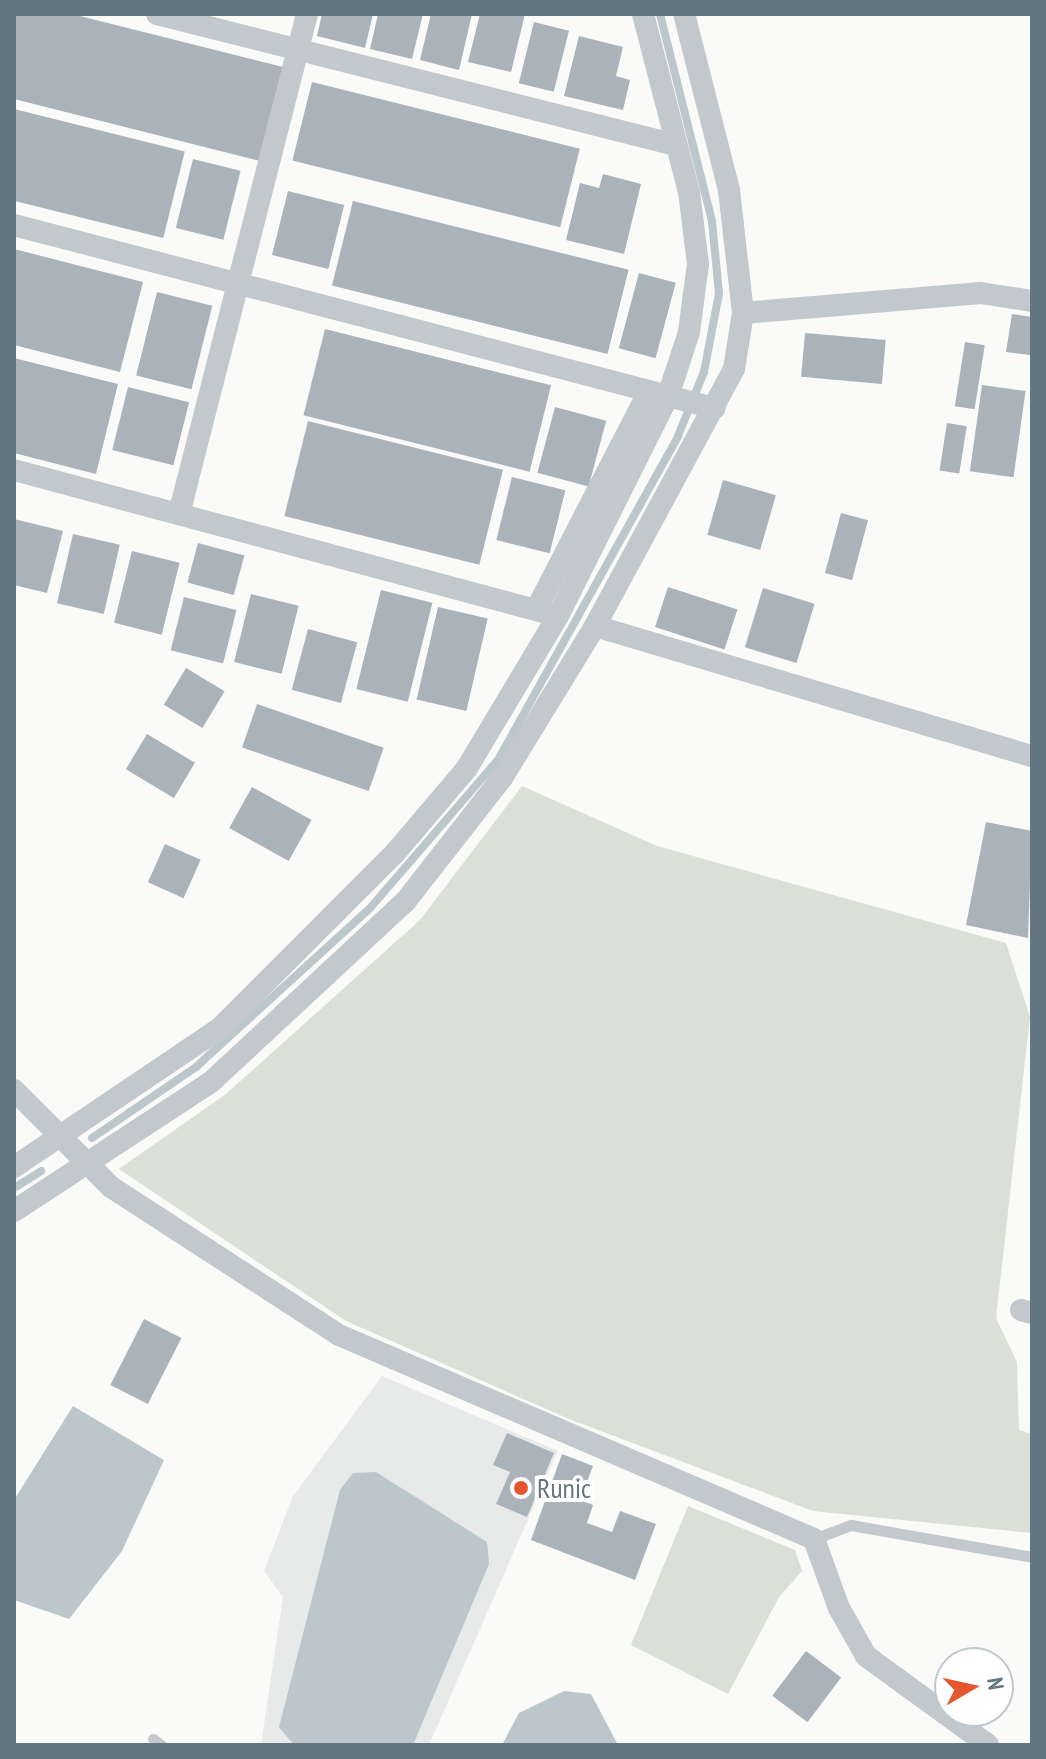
<!DOCTYPE html>
<html>
<head>
<meta charset="utf-8">
<style>
	body { margin:0 }
	#map { position:relative; width:1046px; height:1759px; overflow:hidden; background:#fafaf8; font-family:"PT Sans Narrow",sans-serif }
	div>[style] { position:absolute }
	.built>* { inset:0; background:#e8e9e9 }
	.green>* { inset:0; background:#dadfd7 }
	.water>* { inset:0; background:#bbc7cb }
	.stream>* { height:8px; margin:-4px; padding:0 4px; transform-origin:4px; border-radius:4px; background:#bbc7cb }
	.building>* { inset:0; background:#aab3b9; transform-origin:0 0 }
	.service>* { height:11px; margin:-5.5px; padding:0 5.5px; transform-origin:5.5px; border-radius:5.5px; background:#c3c8cc }
	.minor>* { height:22px; margin:-11px; padding:0 11px; transform-origin:11px; border-radius:11px; background:#c3c8cc }
	.dots>* { width:22px; height:22px; translate:-50% -50%; box-sizing:border-box; border:4px solid #fff; border-radius:50% }
	span { translate:-50% -50%; white-space:nowrap; text-align:center; line-height:1.15; -webkit-text-stroke:8px #fff; paint-order:stroke }
	.poi-label { font-size:28px; color:#657683 }
	.left { translate:0 -50%; text-align:left }
	.frame { position:absolute; inset:0; border:16px solid #657683; pointer-events:none }
	.north { position:absolute; left:934px; top:1647px; width:80px; height:80px; box-sizing:border-box; background:#fff; border:2px solid #c1c8cd; border-radius:50%; rotate:81deg; font-size:22px; font-weight:700; line-height:32px; text-align:center; color:#657683 }
	.north::after { content:''; display:block; margin:auto; width:28px; height:36px; background:#e4572e; clip-path:polygon(50% 0,100% 100%,50% 72%,0 100%) }
</style>
</head>
<body>
<div id="map">
	<div class="built">
		<div style="clip-path:polygon(382px 1376px,558px 1451px,429px 1745px,261px 1745px,283px 1597px,264px 1571px,293px 1496px)"></div>
	</div>
	<div class="green">
		<div style="clip-path:polygon(522px 786px,657px 846px,1006px 943px,1030px 1017px,996px 1318px,1017px 1362px,1019px 1430px,1032px 1434px,1032px 1533px,813px 1511px,569px 1419px,346px 1321px,119px 1169px,226px 1094px,420px 920px)"></div>
		<div style="clip-path:polygon(688px 1506px,795px 1550px,802px 1571px,779px 1597px,728px 1694px,631px 1645px)"></div>
	</div>
	<div class="water">
		<div style="clip-path:polygon(73px 1406px,164px 1460px,122px 1551px,69px 1619px,14px 1600px,14px 1500px)"></div>
		<div style="clip-path:polygon(376px 1472px,487px 1542px,489px 1564px,413px 1745px,294px 1745px,279px 1727px,340px 1490px,353px 1473px)"></div>
		<div style="clip-path:polygon(564px 1691px,591px 1694px,618px 1745px,502px 1745px,519px 1713px)"></div>
	</div>
	<div class="stream">
		<div style="left:92px;top:1138px;width:126px;rotate:-34.3deg"></div>
		<div style="left:196px;top:1067px;width:237px;rotate:-42.4deg"></div>
		<div style="left:371px;top:907px;width:194px;rotate:-49.2deg"></div>
		<div style="left:498px;top:760px;width:371px;rotate:-60.9deg"></div>
		<div style="left:678px;top:436px;width:69px;rotate:-67.9deg"></div>
		<div style="left:704px;top:372px;width:80px;rotate:-79.2deg"></div>
		<div style="left:719px;top:293px;width:72px;rotate:-95.6deg"></div>
		<div style="left:712px;top:221px;width:213px;rotate:-104.1deg"></div>
		<div style="left:14px;top:1188px;width:32px;rotate:-32deg"></div>
	</div>
	<div class="building">
		<div style="clip-path:polygon(14px 14px,72px 14px,283px 67px,260px 161px,14px 99px)"></div>
		<div style="clip-path:polygon(322px 14px,373px 14px,365px 48px,317px 36px)"></div>
		<div style="clip-path:polygon(378px 14px,423px 14px,412px 59px,370px 49px)"></div>
		<div style="clip-path:polygon(431px 14px,472px 14px,459px 70px,420px 60px)"></div>
		<div style="clip-path:polygon(480px 14px,525px 14px,511px 72px,468px 62px)"></div>
		<div style="left:534px;top:22px;width:36px;height:63px;rotate:14deg"></div>
		<div style="clip-path:polygon(579px 36px,623px 47px,616px 76px,630px 80px,623px 110px,564px 96px)"></div>
		<div style="left:312px;top:82px;width:276px;height:81px;rotate:14deg"></div>
		<div style="left:14px;top:109px;width:176px;height:89px;rotate:14deg"></div>
		<div style="left:193px;top:159px;width:49px;height:71px;rotate:14deg"></div>
		<div style="clip-path:polygon(603px 174px,641px 184px,624px 254px,566px 240px,580px 183px,599px 188px)"></div>
		<div style="left:288px;top:191px;width:58px;height:66px;rotate:14deg"></div>
		<div style="left:353px;top:201px;width:284px;height:87px;rotate:14deg"></div>
		<div style="clip-path:polygon(14px 249px,143px 282px,120px 372px,14px 345px)"></div>
		<div style="left:639px;top:273px;width:38px;height:78px;rotate:15deg"></div>
		<div style="left:157px;top:292px;width:57px;height:86px;rotate:14deg"></div>
		<div style="clip-path:polygon(1012px 314px,1032px 317px,1030px 355px,1006px 352px)"></div>
		<div style="left:325px;top:329px;width:233px;height:89px;rotate:14deg"></div>
		<div style="left:805px;top:333px;width:81px;height:44px;rotate:5deg"></div>
		<div style="left:965px;top:342px;width:20px;height:65px;rotate:9deg"></div>
		<div style="clip-path:polygon(14px 358px,118px 384px,96px 474px,14px 453px)"></div>
		<div style="left:982px;top:385px;width:44px;height:87px;rotate:8deg"></div>
		<div style="left:128px;top:387px;width:63px;height:65px;rotate:14deg"></div>
		<div style="left:555px;top:407px;width:53px;height:68px;rotate:15deg"></div>
		<div style="left:308px;top:421px;width:201px;height:98px;rotate:14deg"></div>
		<div style="left:947px;top:423px;width:20px;height:48px;rotate:9deg"></div>
		<div style="left:512px;top:477px;width:55px;height:65px;rotate:14deg"></div>
		<div style="left:723px;top:480px;width:55px;height:57px;rotate:16deg"></div>
		<div style="left:841px;top:513px;width:28px;height:62px;rotate:15deg"></div>
		<div style="clip-path:polygon(14px 519px,63px 531px,47px 593px,14px 585px)"></div>
		<div style="left:73px;top:534px;width:48px;height:71px;rotate:13deg"></div>
		<div style="left:198px;top:543px;width:48px;height:41px;rotate:15deg"></div>
		<div style="left:132px;top:551px;width:49px;height:74px;rotate:14deg"></div>
		<div style="left:668px;top:587px;width:73px;height:42px;rotate:18deg"></div>
		<div style="left:763px;top:588px;width:54px;height:62px;rotate:17deg"></div>
		<div style="left:381px;top:590px;width:53px;height:102px;rotate:14deg"></div>
		<div style="left:251px;top:594px;width:49px;height:70px;rotate:14deg"></div>
		<div style="left:184px;top:597px;width:54px;height:55px;rotate:14deg"></div>
		<div style="left:438px;top:607px;width:51px;height:95px;rotate:13deg"></div>
		<div style="left:308px;top:629px;width:51px;height:63px;rotate:15deg"></div>
		<div style="left:186px;top:668px;width:45px;height:43px;rotate:31deg"></div>
		<div style="left:257px;top:704px;width:134px;height:46px;rotate:19deg"></div>
		<div style="left:147px;top:734px;width:56px;height:41px;rotate:31deg"></div>
		<div style="left:252px;top:787px;width:68px;height:47px;rotate:29deg"></div>
		<div style="clip-path:polygon(986px 822px,1032px 831px,1028px 938px,966px 925px)"></div>
		<div style="left:165px;top:844px;width:39px;height:42px;rotate:24deg"></div>
		<div style="left:144px;top:1319px;width:42px;height:74px;rotate:27deg"></div>
		<div style="clip-path:polygon(507px 1433px,554px 1453px,527px 1517px,496px 1504px,510px 1472px,493px 1465px)"></div>
		<div style="clip-path:polygon(562px 1454px,593px 1466px,580px 1500px,593px 1505px,587px 1523px,612px 1532px,620px 1511px,656px 1524px,635px 1580px,531px 1540px)"></div>
		<div style="left:806px;top:1651px;width:44px;height:56px;rotate:37deg"></div>
	</div>
	<div class="service">
		<div style="left:814px;top:1539px;width:40px;rotate:-21deg"></div>
		<div style="left:851px;top:1525px;width:184px;rotate:10deg"></div>
		<div style="left:153px;top:1739px;width:10px;rotate:37deg"></div>
	</div>
	<div class="minor">
		<div style="left:157px;top:14px;width:535px;rotate:14.17deg"></div>
		<div style="left:14px;top:225px;width:724px;rotate:14.65deg"></div>
		<div style="left:743px;top:313px;width:239px;rotate:-4.8deg"></div>
		<div style="left:981px;top:293px;width:52px;rotate:8.9deg"></div>
		<div style="left:14px;top:470px;width:563px;rotate:15.02deg"></div>
		<div style="left:179px;top:514px;width:516px;rotate:-75.64deg"></div>
		<div style="left:537px;top:608px;width:242px;rotate:-62.7deg"></div>
		<div style="left:595px;top:626px;width:456px;rotate:16.6deg"></div>
		<div style="left:14px;top:1090px;width:137px;rotate:45deg"></div>
		<div style="left:111px;top:1187px;width:272px;rotate:33deg"></div>
		<div style="left:339px;top:1335px;width:517px;rotate:23.24deg"></div>
		<div style="left:814px;top:1539px;width:73px;rotate:70.1deg"></div>
		<div style="left:839px;top:1608px;width:55px;rotate:60.6deg"></div>
		<div style="left:866px;top:1656px;width:151px;rotate:36.1deg"></div>
		<div style="left:14px;top:1167px;width:249px;rotate:-34deg"></div>
		<div style="left:220px;top:1028px;width:247px;rotate:-45deg"></div>
		<div style="left:395px;top:853px;width:111px;rotate:-49.7deg"></div>
		<div style="left:467px;top:768px;width:177px;rotate:-59.1deg"></div>
		<div style="left:558px;top:616px;width:246px;rotate:-63.4deg"></div>
		<div style="left:668px;top:396px;width:67px;rotate:-71.8deg"></div>
		<div style="left:689px;top:332px;width:69px;rotate:-82.5deg"></div>
		<div style="left:698px;top:264px;width:73px;rotate:-97.1deg"></div>
		<div style="left:689px;top:192px;width:184px;rotate:-104.5deg"></div>
		<div style="left:14px;top:1211px;width:235px;rotate:-33.2deg"></div>
		<div style="left:211px;top:1082px;width:265px;rotate:-42.9deg"></div>
		<div style="left:405px;top:902px;width:157px;rotate:-52deg"></div>
		<div style="left:502px;top:778px;width:178px;rotate:-58.5deg"></div>
		<div style="left:595px;top:626px;width:292px;rotate:-61.6deg"></div>
		<div style="left:734px;top:369px;width:57px;rotate:-80.9deg"></div>
		<div style="left:743px;top:313px;width:124px;rotate:-96.5deg"></div>
		<div style="left:729px;top:190px;width:182px;rotate:-104.3deg"></div>
		<div style="left:1021px;top:1310px;width:11px;rotate:15deg"></div>
	</div>
	<div class="dots">
		<div style="left:521px;top:1488px;background:#e4572e"></div>
	</div>
	<div class="poi-label">
		<span class="left" style="left:537px;top:1488px">Runic</span>
	</div>
	<div class="frame"></div>
	<div class="north">N</div>
</div>
</body>
</html>
